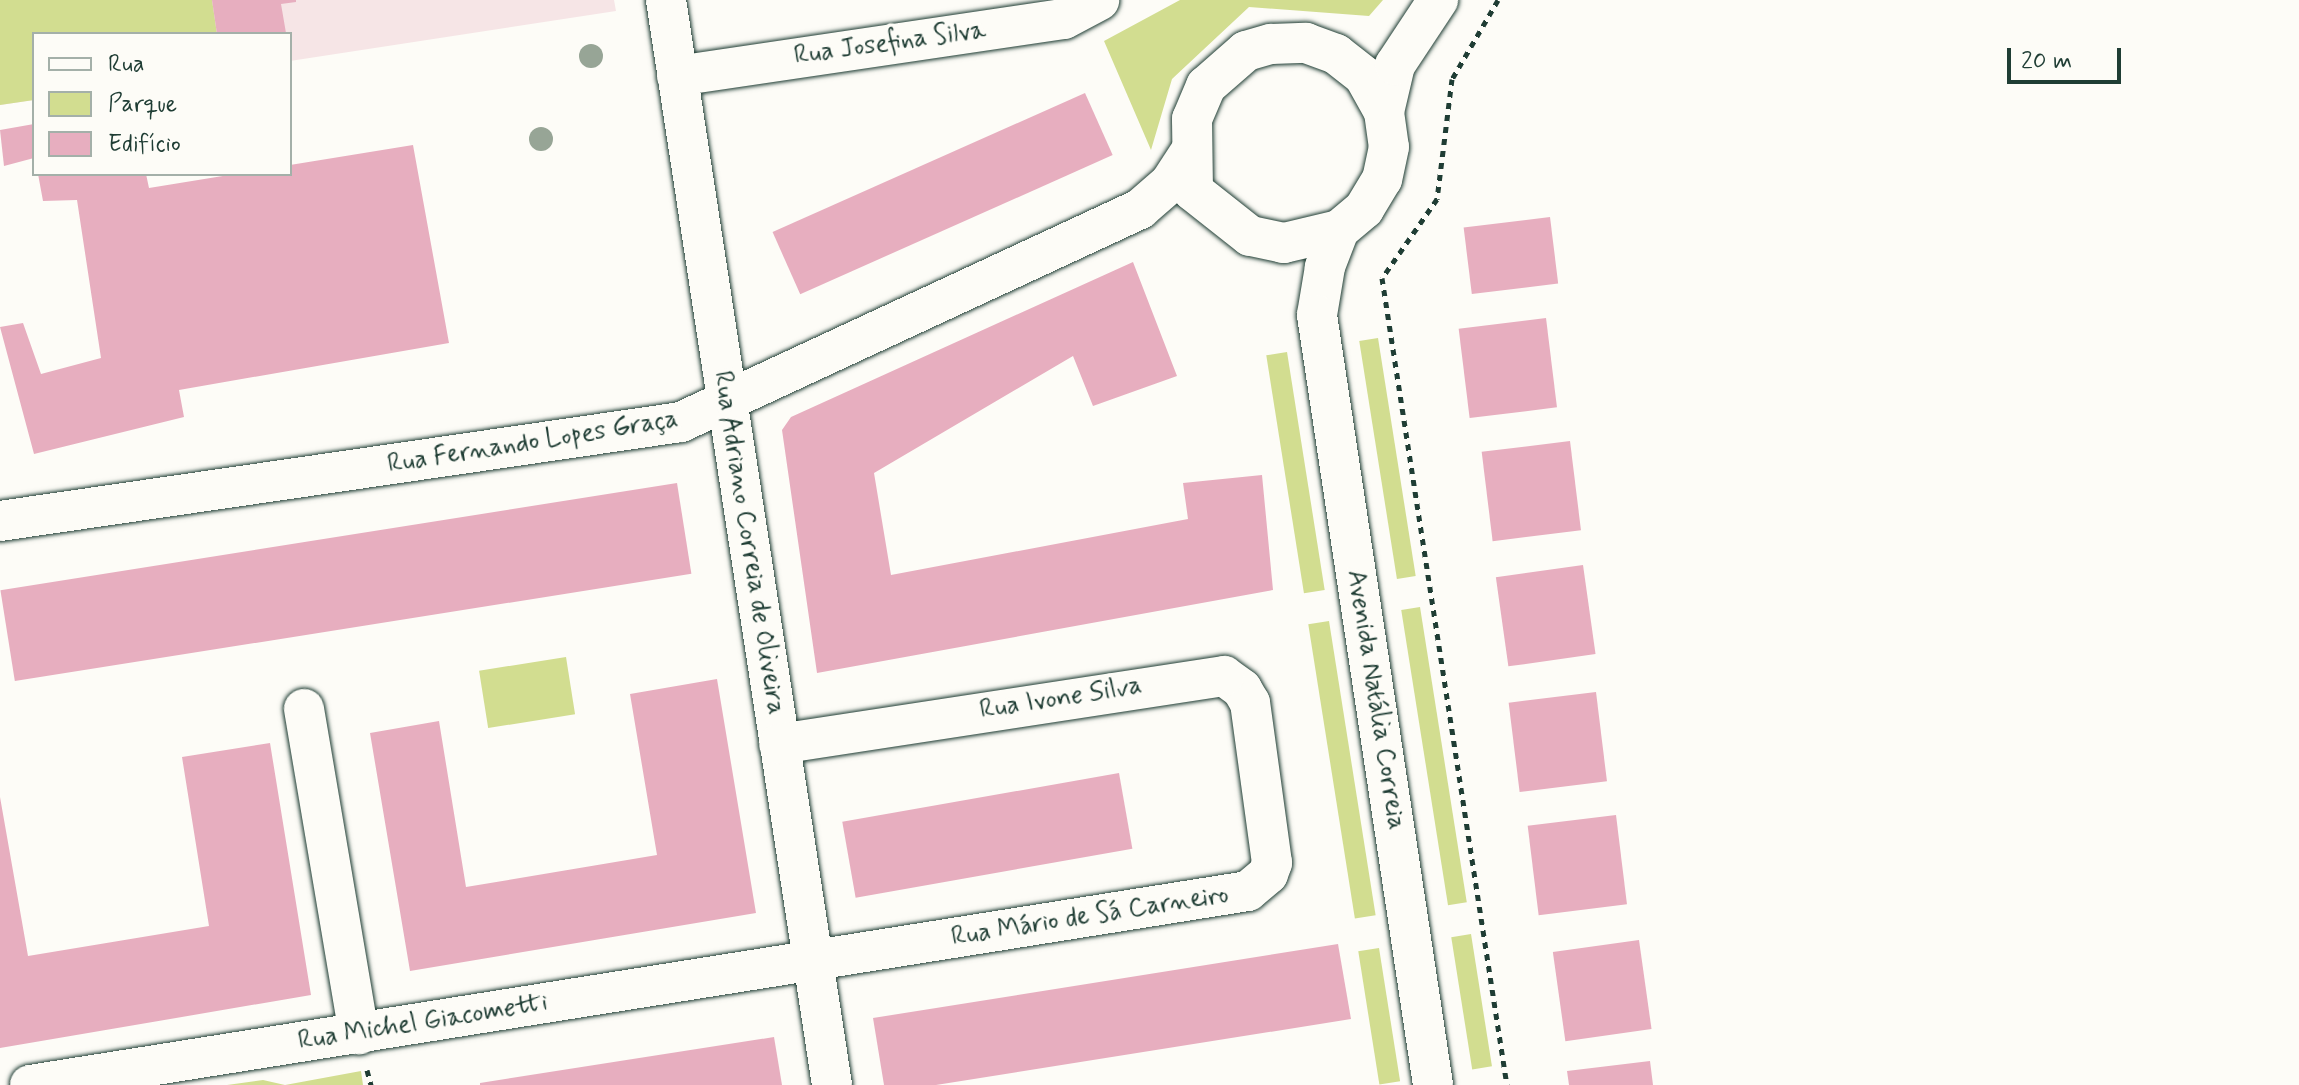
<!DOCTYPE html>
<html>
<head>
<meta charset="utf-8">
<style>
	body { margin:0 }
	#map { position:relative; width:2299px; height:1085px; overflow:hidden; background:#fdfcf7; font-family:Mynerve,sans-serif }
	div>[style] { position:absolute }
	.built>* { inset:0; background:#f6e5e6 }
	.green>* { inset:0; background:#d2dd90; transform-origin:0 0 }
	.building>* { inset:0; background:#e7aebf; transform-origin:0 0 }
	.path>* { height:5px; margin-top:-2.5px; transform-origin:0; background:repeating-linear-gradient(90deg,#1f3d34 0 6px,transparent 0 12px) }
	.roads { filter:drop-shadow(0 0 2px #1f3d34) drop-shadow(0 0 2px #1f3d34) }
	.minor>* { height:40px; margin:-20px; padding:0 20px; transform-origin:20px; border-radius:20px; background:#fdfcf7 }
	.trees>* { width:24px; height:24px; margin:-12px; border-radius:50%; background:#97a596 }
	span { translate:-50% -50%; white-space:nowrap; text-align:center; line-height:1.15; -webkit-text-stroke:7px #fdfcf7; paint-order:stroke }
	.street-label { font-size:26px; color:#1f3d34 }
	.legend { position:absolute; left:32px; top:32px; width:260px; height:144px; box-sizing:border-box; background:#fdfcf7; border:2px solid #a4b0a9; margin:0; padding:10px 14px; list-style:none; font-size:24px; color:#1f3d34 }
	.legend li { display:flex; align-items:center; gap:16px; height:40px }
	.legend b { width:40px; border:2px solid #a4b0a9 }
	.scale { position:absolute; left:2007px; top:48px; width:114px; height:36px; box-sizing:border-box; border:4px solid #1f3d34; border-top:0; padding-left:10px; font-size:24px; line-height:28px; white-space:nowrap; color:#1f3d34; -webkit-text-stroke:6px #fdfcf7; paint-order:stroke }
</style>
</head>
<body>
<div id="map">
	<div class="built">
		<div style="clip-path:polygon(0 0,614px 0,616px 11px,290px 61px,290px 34px,34px 34px,34px 100px,0 105px)"></div>
	</div>
	<div class="green">
		<div style="clip-path:polygon(0 0,212px 0,217px 34px,34px 34px,34px 100px,0 105px)"></div>
		<div style="clip-path:polygon(1180px 0,1383px 0,1369px 16px,1249px 7px,1172px 79px,1151px 150px,1104px 41px)"></div>
		<div style="left:1378px;top:338px;width:241px;height:19px;rotate:81deg"></div>
		<div style="left:1287px;top:352px;width:241px;height:21px;rotate:81deg"></div>
		<div style="left:1420px;top:607px;width:299px;height:19px;rotate:81deg"></div>
		<div style="left:1329px;top:621px;width:298px;height:21px;rotate:81deg"></div>
		<div style="left:566px;top:657px;width:58px;height:88px;rotate:81deg"></div>
		<div style="left:1471px;top:934px;width:134px;height:20px;rotate:81deg"></div>
		<div style="left:1379px;top:948px;width:135px;height:21px;rotate:81deg"></div>
		<div style="clip-path:polygon(361px 1071px,363px 1085px,227px 1085px,263px 1080px,285px 1085px)"></div>
	</div>
	<div class="building">
		<div style="clip-path:polygon(212px 0,296px 0,296px 2px,281px 4px,286px 33px,217px 34px)"></div>
		<div style="left:1085px;top:93px;width:68px;height:342px;rotate:66deg"></div>
		<div style="clip-path:polygon(34px 124px,34px 158px,4px 166px,0 130px)"></div>
		<div style="clip-path:polygon(413px 145px,449px 343px,179px 390px,184px 417px,34px 454px,0 327px,23px 323px,41px 374px,101px 358px,77px 200px,43px 201px,38px 174px,146px 174px,149px 188px,235px 174px,290px 174px,290px 165px)"></div>
		<div style="left:1550px;top:217px;width:67px;height:87px;rotate:83deg"></div>
		<div style="clip-path:polygon(1133px 262px,1177px 376px,1093px 406px,1073px 356px,874px 473px,891px 575px,1188px 519px,1183px 483px,1262px 475px,1273px 590px,817px 673px,782px 430px,791px 417px)"></div>
		<div style="left:1546px;top:318px;width:90px;height:88px;rotate:83deg"></div>
		<div style="left:1570px;top:441px;width:90px;height:89px;rotate:83deg"></div>
		<div style="left:677px;top:483px;width:92px;height:685px;rotate:81deg"></div>
		<div style="left:1583px;top:565px;width:90px;height:88px;rotate:82deg"></div>
		<div style="clip-path:polygon(717px 679px,756px 913px,410px 971px,370px 733px,439px 721px,466px 887px,657px 855px,630px 694px)"></div>
		<div style="left:1596px;top:692px;width:90px;height:88px;rotate:83deg"></div>
		<div style="clip-path:polygon(270px 743px,311px 995px,0 1048px,0 797px,28px 956px,209px 926px,182px 757px)"></div>
		<div style="left:1119px;top:773px;width:77px;height:281px;rotate:80deg"></div>
		<div style="left:1616px;top:815px;width:90px;height:89px;rotate:83deg"></div>
		<div style="left:1639px;top:940px;width:90px;height:87px;rotate:82deg"></div>
		<div style="clip-path:polygon(1338px 944px,1351px 1019px,936px 1085px,884px 1085px,873px 1018px)"></div>
		<div style="clip-path:polygon(774px 1037px,782px 1085px,480px 1085px,480px 1083px)"></div>
		<div style="clip-path:polygon(1650px 1061px,1653px 1085px,1569px 1085px,1567px 1071px)"></div>
	</div>
	<div class="path">
		<div style="left:1498px;top:0;width:91px;rotate:120.2deg"></div>
		<div style="left:1452px;top:79px;width:121px;rotate:97.1deg"></div>
		<div style="left:1437px;top:199px;width:96px;rotate:124.8deg"></div>
		<div style="left:1382px;top:278px;width:817px;rotate:81.2deg"></div>
		<div style="left:367px;top:1070px;width:16px;rotate:75deg"></div>
	</div>
	<div class="roads">
		<div class="minor">
			<div style="left:666px;top:0;width:1098px;rotate:81.3deg"></div>
			<div style="left:1306px;top:43px;width:32px;rotate:20deg"></div>
			<div style="left:1336px;top:54px;width:36px;rotate:38deg"></div>
			<div style="left:1364px;top:76px;width:41px;rotate:60.9deg"></div>
			<div style="left:1384px;top:112px;width:35px;rotate:82deg"></div>
			<div style="left:1389px;top:147px;width:33px;rotate:102deg"></div>
			<div style="left:1382px;top:179px;width:35px;rotate:121deg"></div>
			<div style="left:1364px;top:209px;width:33px;rotate:140deg"></div>
			<div style="left:1339px;top:230px;width:57px;rotate:166.7deg"></div>
			<div style="left:1284px;top:243px;width:35px;rotate:-168deg"></div>
			<div style="left:1250px;top:236px;width:73px;rotate:-141.7deg"></div>
			<div style="left:1193px;top:191px;width:72px;rotate:-90.8deg"></div>
			<div style="left:1192px;top:119px;width:36px;rotate:-67deg"></div>
			<div style="left:1206px;top:86px;width:53px;rotate:-41.2deg"></div>
			<div style="left:1246px;top:51px;width:26px;rotate:-16deg"></div>
			<div style="left:1271px;top:44px;width:35px;rotate:-2deg"></div>
			<div style="left:677px;top:76px;width:391px;rotate:-8.4deg"></div>
			<div style="left:1064px;top:19px;width:40px;rotate:-28deg"></div>
			<div style="left:1384px;top:112px;width:48px;rotate:-76.8deg"></div>
			<div style="left:1395px;top:65px;width:78px;rotate:-56.5deg"></div>
			<div style="left:1339px;top:230px;width:40px;rotate:111deg"></div>
			<div style="left:1325px;top:267px;width:49px;rotate:99.5deg"></div>
			<div style="left:1317px;top:315px;width:779px;rotate:81.43deg"></div>
			<div style="left:0;top:521px;width:688px;rotate:-8.27deg"></div>
			<div style="left:681px;top:422px;width:506px;rotate:-24.89deg"></div>
			<div style="left:1140px;top:209px;width:40px;rotate:-41deg"></div>
			<div style="left:1170px;top:183px;width:35px;rotate:-57deg"></div>
			<div style="left:304px;top:709px;width:330px;rotate:80.4deg"></div>
			<div style="left:30px;top:1085px;width:1233px;rotate:-9.05deg"></div>
			<div style="left:1248px;top:891px;width:26px;rotate:-40deg"></div>
			<div style="left:1268px;top:874px;width:12px;rotate:-70deg"></div>
			<div style="left:1272px;top:863px;width:162px;rotate:-97.8deg"></div>
			<div style="left:1250px;top:703px;width:16px;rotate:-120deg"></div>
			<div style="left:1242px;top:689px;width:22px;rotate:-144deg"></div>
			<div style="left:1224px;top:676px;width:450px;rotate:171.3deg"></div>
		</div>
	</div>
	<div class="trees">
		<div style="left:591px;top:56px"></div>
		<div style="left:541px;top:139px"></div>
	</div>
	<div class="street-label">
		<span style="left:890px;top:44px;rotate:-8deg">Rua Josefina Silva</span>
		<span style="left:533px;top:443px;rotate:-9deg">Rua Fernando Lopes Graça</span>
		<span style="left:748px;top:543px;rotate:81deg">Rua Adriano Correia de Oliveira</span>
		<span style="left:1061px;top:699px;rotate:-9deg">Rua Ivone Silva</span>
		<span style="left:1375px;top:700px;rotate:81deg">Avenida Natália Correia</span>
		<span style="left:1090px;top:917px;rotate:-9deg">Rua Mário de Sá Carneiro</span>
		<span style="left:423px;top:1023px;rotate:-9deg">Rua Michel Giacometti</span>
	</div>
	<ul class="legend">
	<li><b style="height:10px;background:#fdfcf7"></b>Rua</li>
	<li><b style="height:22px;background:#d2dd90"></b>Parque</li>
	<li><b style="height:22px;background:#e7aebf"></b>Edifício</li>
	</ul>
	<div class="scale">20 m</div>
</div>
</body>
</html>
